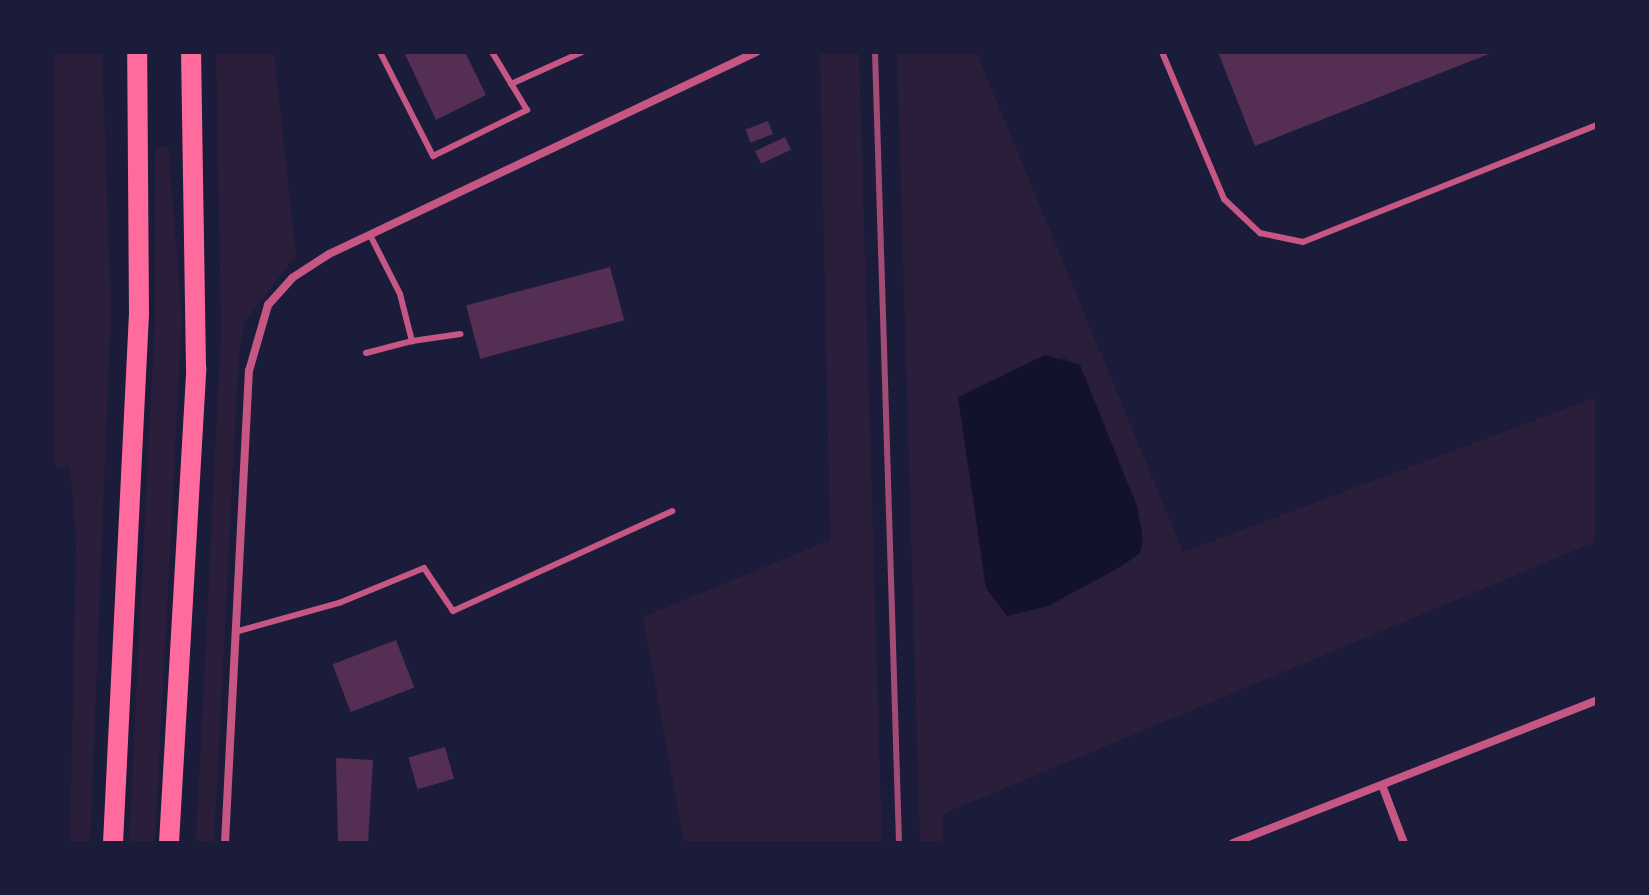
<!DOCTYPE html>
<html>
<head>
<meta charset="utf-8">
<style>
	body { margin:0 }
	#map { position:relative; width:1649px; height:895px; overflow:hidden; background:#1b1b3a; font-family:"Roboto Serif",serif }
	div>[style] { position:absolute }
	.green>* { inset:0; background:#2a1e3b }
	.water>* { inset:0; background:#12122b }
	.building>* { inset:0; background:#542f53; transform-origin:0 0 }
	.service>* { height:6px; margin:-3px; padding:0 3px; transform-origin:3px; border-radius:3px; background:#c65784 }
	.minor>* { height:8px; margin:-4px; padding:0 4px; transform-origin:4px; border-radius:4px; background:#c65784 }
	.primary>* { height:20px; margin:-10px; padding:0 10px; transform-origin:10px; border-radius:10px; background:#ff6b9d }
	.rail>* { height:6px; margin:-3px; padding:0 3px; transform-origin:3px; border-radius:3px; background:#a44b75 }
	span { translate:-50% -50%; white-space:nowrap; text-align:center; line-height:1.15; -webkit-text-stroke:7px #1b1b3a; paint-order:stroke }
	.frame { position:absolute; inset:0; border:54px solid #1b1b3a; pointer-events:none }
</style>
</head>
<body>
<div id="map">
	<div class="green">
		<div style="clip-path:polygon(52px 52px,102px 52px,111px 310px,90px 843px,70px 843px,76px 541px,70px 468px,57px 468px,52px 456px)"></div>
		<div style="clip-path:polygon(216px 52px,274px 52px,296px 256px,245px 321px,239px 352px,214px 843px,196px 843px,221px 333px)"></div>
		<div style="clip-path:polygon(820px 52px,859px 52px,882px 843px,684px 843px,643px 617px,830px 540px)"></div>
		<div style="clip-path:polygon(evenodd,897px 52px,977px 54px,1183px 552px,1597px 397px,1597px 541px,943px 814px,943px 843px,920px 843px,897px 52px,1062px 356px,1080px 365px,1143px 533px,1122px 566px,1048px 606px,1007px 616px,986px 588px,1062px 356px)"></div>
		<div style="clip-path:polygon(168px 146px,182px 315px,155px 843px,129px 843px,155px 314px,155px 148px)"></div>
	</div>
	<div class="water">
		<div style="clip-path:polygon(1045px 355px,1080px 365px,1137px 506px,1143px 540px,1140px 553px,1122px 566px,1048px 606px,1007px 616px,986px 588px,958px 397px)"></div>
	</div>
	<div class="building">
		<div style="clip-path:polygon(404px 52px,465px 52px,486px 95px,436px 120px)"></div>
		<div style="clip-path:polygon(1218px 52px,1494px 52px,1255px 146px)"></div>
		<div style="left:768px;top:121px;width:14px;height:24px;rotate:69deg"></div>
		<div style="left:785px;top:137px;width:14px;height:33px;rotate:65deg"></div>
		<div style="left:610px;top:267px;width:55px;height:149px;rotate:75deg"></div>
		<div style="left:396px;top:640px;width:51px;height:68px;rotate:69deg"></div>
		<div style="left:445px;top:747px;width:33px;height:38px;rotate:74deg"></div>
		<div style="clip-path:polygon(336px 758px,373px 760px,368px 843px,338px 843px)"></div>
	</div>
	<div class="service">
		<div style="left:380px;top:52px;width:117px;rotate:63deg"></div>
		<div style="left:433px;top:156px;width:105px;rotate:-26.1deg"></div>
		<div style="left:527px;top:110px;width:68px;rotate:-121.1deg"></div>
		<div style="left:1162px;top:52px;width:160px;rotate:67.1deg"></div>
		<div style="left:1224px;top:199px;width:50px;rotate:43.4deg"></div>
		<div style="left:1260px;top:233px;width:44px;rotate:11.8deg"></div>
		<div style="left:1303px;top:242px;width:316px;rotate:-21.7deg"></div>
		<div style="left:511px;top:84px;width:78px;rotate:-24.3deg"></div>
		<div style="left:370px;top:235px;width:66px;rotate:63deg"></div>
		<div style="left:400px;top:294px;width:49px;rotate:75.7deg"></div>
		<div style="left:412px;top:341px;width:49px;rotate:-8.3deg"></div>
		<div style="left:366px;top:353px;width:48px;rotate:-14.6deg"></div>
		<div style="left:235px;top:632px;width:108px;rotate:-15.6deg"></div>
		<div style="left:339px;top:603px;width:92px;rotate:-22.4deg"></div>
		<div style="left:424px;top:568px;width:52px;rotate:56deg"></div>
		<div style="left:453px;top:611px;width:241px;rotate:-24.5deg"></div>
	</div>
	<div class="minor">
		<div style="left:1382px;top:785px;width:62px;rotate:69.2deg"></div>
		<div style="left:225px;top:843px;width:473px;rotate:-87.1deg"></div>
		<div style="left:249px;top:371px;width:69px;rotate:-73.9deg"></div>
		<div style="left:268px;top:305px;width:36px;rotate:-48deg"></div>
		<div style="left:292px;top:278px;width:44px;rotate:-33deg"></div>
		<div style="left:329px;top:254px;width:473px;rotate:-25.3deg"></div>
		<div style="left:1233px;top:843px;width:391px;rotate:-21.4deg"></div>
	</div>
	<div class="primary">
		<div style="left:113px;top:843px;width:530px;rotate:-87.19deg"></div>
		<div style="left:139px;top:314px;width:262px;rotate:-90.4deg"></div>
		<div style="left:169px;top:843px;width:476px;rotate:-86.7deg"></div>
		<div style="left:196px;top:368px;width:316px;rotate:-90.9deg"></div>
	</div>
	<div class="rail">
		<div style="left:875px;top:52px;width:791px;rotate:88.26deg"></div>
	</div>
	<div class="frame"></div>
</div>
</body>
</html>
